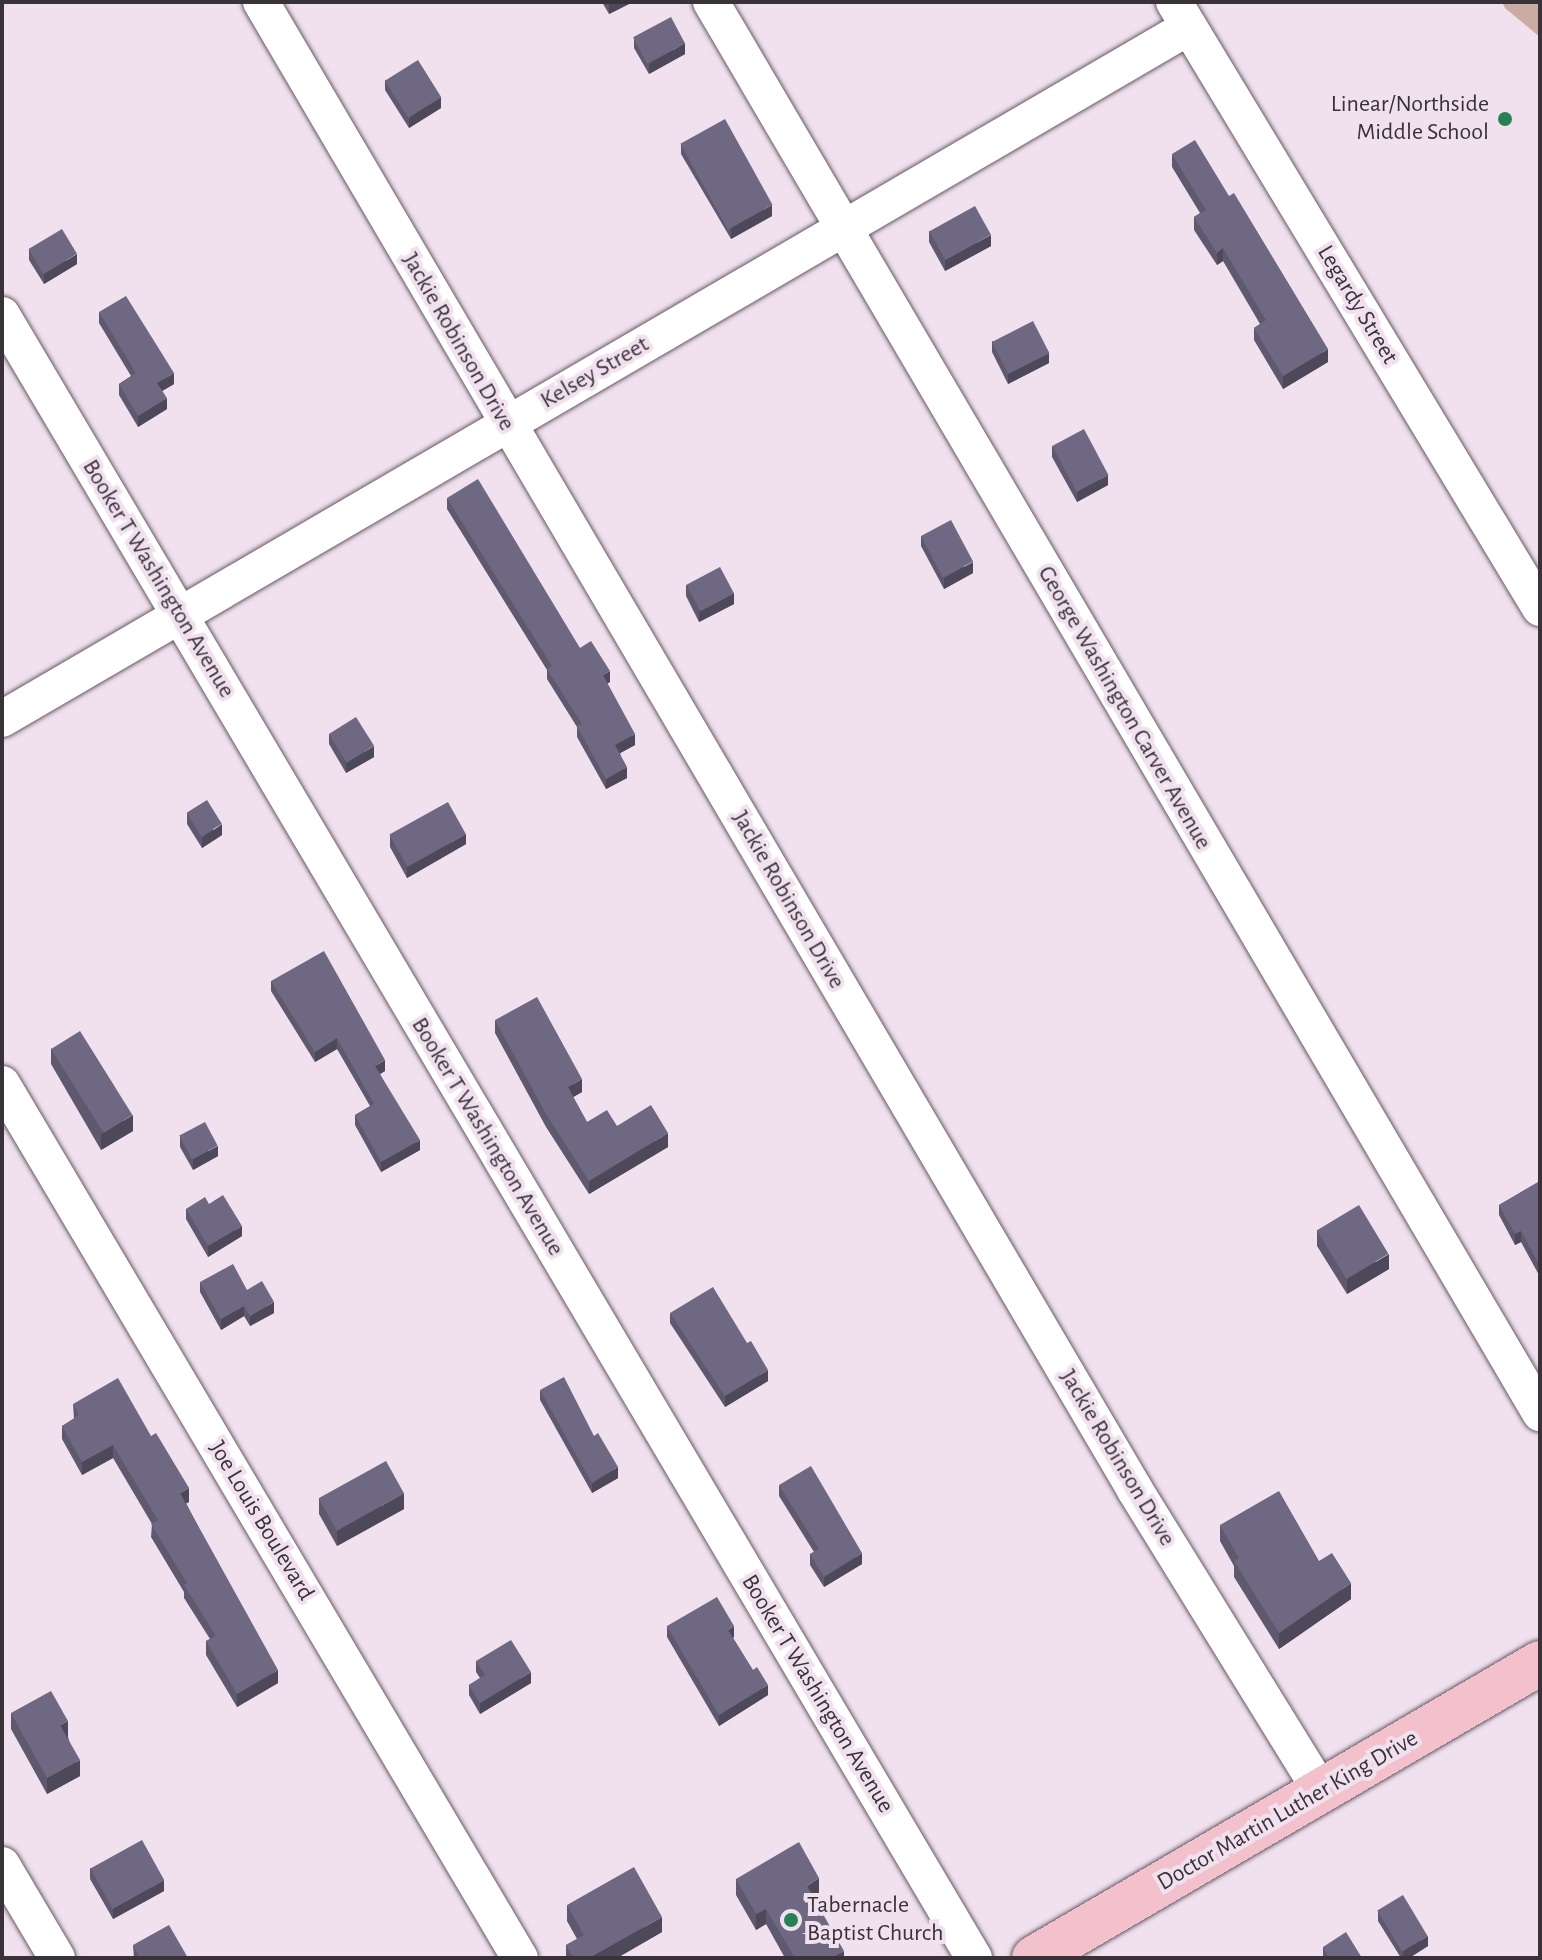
<!DOCTYPE html>
<html>
<head>
<meta charset="utf-8">
<style>
	body { margin:0 }
	#map { position:relative; width:1542px; height:1960px; overflow:hidden; background:#f1e1ef; font-family:"Alegreya Sans",sans-serif }
	div>[style] { position:absolute }
	.green>* { inset:0; background:#cbaca2 }
	.roads { filter:drop-shadow(0 0 2px #675a65) drop-shadow(0 0 2px #675a65) }
	.minor>* { height:36px; margin:-18px; padding:0 18px; transform-origin:18px; border-radius:18px; background:#fff }
	.major>* { height:44px; margin:-22px; padding:0 22px; transform-origin:22px; border-radius:22px; background:#f3c1cc }
	.wall>* { inset:0; background:#5f5970 }
	.shaded-wall>* { inset:0; background:#4d495b }
	.building>* { inset:0; background:#6e6882; transform-origin:0 0 }
	.dots>* { width:22px; height:22px; translate:-50% -50%; box-sizing:border-box; border:4px solid #f1e1ef; border-radius:50% }
	span { translate:-50% -50%; white-space:nowrap; text-align:center; line-height:1.15; -webkit-text-stroke:8px #f1e1ef; paint-order:stroke }
	.poi-label { font-size:24px; color:#393238 }
	.right { translate:-100% -50%; text-align:right }
	.left { translate:0 -50%; text-align:left }
	.street-label { font-size:24px; color:#393238 }
	.frame { position:absolute; inset:0; border:4px solid #393238; pointer-events:none }
</style>
</head>
<body>
<div id="map">
	<div class="green">
		<div style="clip-path:polygon(1502px 2px,1540px 2px,1540px 37px,1505px 8px)"></div>
	</div>
	<div class="roads">
		<div class="minor">
			<div style="left:261px;top:2px;width:1726px;rotate:59.57deg"></div>
			<div style="left:1135px;top:1490px;width:356px;rotate:58.3deg"></div>
			<div style="left:711px;top:2px;width:1637px;rotate:59.56deg"></div>
			<div style="left:1174px;top:2px;width:708px;rotate:58.87deg"></div>
			<div style="left:2px;top:315px;width:1909px;rotate:59.39deg"></div>
			<div style="left:2px;top:719px;width:1374px;rotate:-30.24deg"></div>
			<div style="left:2px;top:1084px;width:1016px;rotate:59.35deg"></div>
			<div style="left:2px;top:1865px;width:108px;rotate:59.4deg"></div>
		</div>
		<div class="major">
			<div style="left:1034px;top:1958px;width:586px;rotate:-30.24deg"></div>
		</div>
	</div>
	<div class="wall">
		<div style="clip-path:polygon(602px 2px,633px 2px,609px 14px)"></div>
		<div style="clip-path:polygon(634px 38px,685px 54px,649px 74px,634px 48px)"></div>
		<div style="clip-path:polygon(385px 80px,441px 108px,409px 128px,385px 90px)"></div>
		<div style="clip-path:polygon(681px 144px,772px 216px,731px 239px,681px 154px)"></div>
		<div style="clip-path:polygon(1172px 154px,1328px 362px,1283px 389px,1254px 340px,1254px 328px,1260px 324px,1223px 261px,1217px 265px,1194px 230px,1194px 217px,1200px 213px,1172px 167px)"></div>
		<div style="clip-path:polygon(929px 231px,991px 246px,945px 271px,929px 242px)"></div>
		<div style="clip-path:polygon(29px 249px,77px 264px,44px 284px,29px 260px)"></div>
		<div style="clip-path:polygon(99px 312px,174px 384px,162px 391px,167px 409px,138px 427px,119px 395px,119px 384px,131px 376px,99px 323px)"></div>
		<div style="clip-path:polygon(992px 341px,1049px 363px,1008px 384px,992px 352px)"></div>
		<div style="clip-path:polygon(1052px 446px,1108px 485px,1077px 502px,1052px 457px)"></div>
		<div style="clip-path:polygon(447px 498px,610px 682px,607px 683px,635px 745px,620px 753px,627px 778px,606px 789px,577px 737px,577px 727px,547px 679px,547px 670px,447px 509px)"></div>
		<div style="clip-path:polygon(921px 536px,973px 573px,944px 589px,921px 546px)"></div>
		<div style="clip-path:polygon(686px 585px,734px 604px,699px 622px,686px 596px)"></div>
		<div style="clip-path:polygon(329px 734px,374px 757px,346px 773px,329px 744px)"></div>
		<div style="clip-path:polygon(187px 813px,222px 835px,202px 848px,187px 824px)"></div>
		<div style="clip-path:polygon(390px 836px,466px 844px,407px 878px,390px 847px)"></div>
		<div style="clip-path:polygon(271px 981px,385px 1071px,380px 1074px,420px 1150px,381px 1172px,355px 1125px,355px 1115px,370px 1106px,337px 1049px,315px 1062px,271px 991px)"></div>
		<div style="clip-path:polygon(495px 1020px,582px 1092px,573px 1097px,587px 1122px,617px 1126px,668px 1147px,589px 1194px,546px 1127px,495px 1033px)"></div>
		<div style="clip-path:polygon(51px 1048px,133px 1131px,101px 1150px,51px 1064px)"></div>
		<div style="clip-path:polygon(180px 1136px,218px 1156px,193px 1170px,180px 1147px)"></div>
		<div style="clip-path:polygon(1540px 1181px,1540px 1277px,1521px 1242px,1515px 1245px,1499px 1215px,1499px 1205px)"></div>
		<div style="clip-path:polygon(209px 1204px,242px 1236px,208px 1257px,186px 1219px,186px 1209px)"></div>
		<div style="clip-path:polygon(1317px 1230px,1389px 1269px,1347px 1294px,1317px 1246px)"></div>
		<div style="clip-path:polygon(200px 1282px,247px 1290px,274px 1313px,250px 1326px,244px 1316px,221px 1330px,200px 1292px)"></div>
		<div style="clip-path:polygon(670px 1313px,768px 1381px,725px 1407px,670px 1323px)"></div>
		<div style="clip-path:polygon(540px 1390px,594px 1436px,618px 1478px,592px 1493px,540px 1400px)"></div>
		<div style="clip-path:polygon(73px 1404px,189px 1502px,186px 1503px,278px 1683px,237px 1707px,206px 1655px,206px 1641px,210px 1639px,184px 1598px,184px 1592px,151px 1537px,152px 1524px,113px 1458px,82px 1475px,62px 1439px,62px 1426px,74px 1419px)"></div>
		<div style="clip-path:polygon(779px 1485px,862px 1564px,824px 1587px,810px 1565px,810px 1554px,814px 1552px,779px 1496px)"></div>
		<div style="clip-path:polygon(319px 1498px,404px 1509px,337px 1546px,319px 1514px)"></div>
		<div style="clip-path:polygon(1220px 1525px,1319px 1561px,1351px 1599px,1279px 1649px,1234px 1577px,1234px 1566px,1220px 1541px)"></div>
		<div style="clip-path:polygon(667px 1626px,734px 1637px,733px 1638px,768px 1695px,719px 1726px,667px 1637px)"></div>
		<div style="clip-path:polygon(476px 1661px,531px 1683px,480px 1714px,469px 1695px,469px 1685px,480px 1678px,476px 1672px)"></div>
		<div style="clip-path:polygon(11px 1713px,68px 1737px,80px 1776px,47px 1794px,11px 1729px)"></div>
		<div style="clip-path:polygon(90px 1868px,164px 1891px,113px 1919px,90px 1879px)"></div>
		<div style="clip-path:polygon(736px 1879px,819px 1894px,813px 1898px,844px 1958px,785px 1958px,766px 1924px,756px 1930px,736px 1895px)"></div>
		<div style="clip-path:polygon(567px 1905px,662px 1932px,617px 1958px,566px 1958px,566px 1945px,577px 1939px,567px 1921px)"></div>
		<div style="clip-path:polygon(1378px 1911px,1428px 1946px,1409px 1958px,1401px 1958px,1378px 1921px)"></div>
		<div style="clip-path:polygon(133px 1945px,188px 1958px,134px 1958px)"></div>
		<div style="clip-path:polygon(1323px 1947px,1362px 1958px,1323px 1958px)"></div>
	</div>
	<div class="shaded-wall">
		<div style="clip-path:polygon(612px 2px,633px 2px,609px 14px,609px 4px)"></div>
		<div style="clip-path:polygon(685px 43px,685px 54px,649px 74px,649px 64px)"></div>
		<div style="clip-path:polygon(441px 97px,441px 108px,409px 128px,409px 117px)"></div>
		<div style="clip-path:polygon(772px 205px,772px 216px,731px 239px,731px 228px)"></div>
		<div style="clip-path:polygon(991px 235px,991px 246px,945px 271px,945px 260px)"></div>
		<div style="clip-path:polygon(1223px 248px,1223px 261px,1217px 265px,1217px 253px)"></div>
		<div style="clip-path:polygon(77px 254px,77px 264px,44px 284px,44px 274px)"></div>
		<div style="clip-path:polygon(1328px 349px,1328px 362px,1283px 389px,1283px 376px)"></div>
		<div style="clip-path:polygon(1049px 353px,1049px 363px,1008px 384px,1008px 373px)"></div>
		<div style="clip-path:polygon(174px 373px,174px 384px,157px 394px,157px 383px)"></div>
		<div style="clip-path:polygon(167px 398px,167px 409px,138px 427px,138px 416px)"></div>
		<div style="clip-path:polygon(1108px 475px,1108px 485px,1077px 502px,1077px 492px)"></div>
		<div style="clip-path:polygon(973px 562px,973px 573px,944px 589px,944px 578px)"></div>
		<div style="clip-path:polygon(734px 593px,734px 604px,699px 622px,699px 611px)"></div>
		<div style="clip-path:polygon(610px 671px,610px 682px,603px 686px,603px 675px)"></div>
		<div style="clip-path:polygon(635px 734px,635px 745px,615px 756px,615px 745px)"></div>
		<div style="clip-path:polygon(374px 746px,374px 757px,346px 773px,346px 763px)"></div>
		<div style="clip-path:polygon(627px 767px,627px 778px,606px 789px,606px 779px)"></div>
		<div style="clip-path:polygon(222px 824px,222px 835px,202px 848px,202px 838px)"></div>
		<div style="clip-path:polygon(466px 834px,466px 844px,407px 878px,407px 867px)"></div>
		<div style="clip-path:polygon(337px 1038px,337px 1049px,315px 1062px,315px 1052px)"></div>
		<div style="clip-path:polygon(385px 1060px,385px 1071px,375px 1077px,375px 1066px)"></div>
		<div style="clip-path:polygon(582px 1079px,582px 1092px,568px 1100px,568px 1087px)"></div>
		<div style="clip-path:polygon(133px 1115px,133px 1131px,101px 1150px,101px 1134px)"></div>
		<div style="clip-path:polygon(668px 1133px,668px 1147px,589px 1194px,589px 1181px)"></div>
		<div style="clip-path:polygon(420px 1140px,420px 1150px,381px 1172px,381px 1162px)"></div>
		<div style="clip-path:polygon(218px 1146px,218px 1156px,193px 1170px,193px 1159px)"></div>
		<div style="clip-path:polygon(242px 1226px,242px 1236px,208px 1257px,208px 1246px)"></div>
		<div style="clip-path:polygon(1521px 1231px,1521px 1242px,1515px 1245px,1515px 1234px)"></div>
		<div style="clip-path:polygon(1389px 1254px,1389px 1269px,1347px 1294px,1347px 1279px)"></div>
		<div style="clip-path:polygon(274px 1302px,274px 1313px,250px 1326px,250px 1316px)"></div>
		<div style="clip-path:polygon(244px 1306px,244px 1316px,221px 1330px,221px 1319px)"></div>
		<div style="clip-path:polygon(768px 1370px,768px 1381px,725px 1407px,725px 1396px)"></div>
		<div style="clip-path:polygon(113px 1445px,113px 1458px,82px 1475px,82px 1462px)"></div>
		<div style="clip-path:polygon(618px 1467px,618px 1478px,592px 1493px,592px 1483px)"></div>
		<div style="clip-path:polygon(189px 1488px,189px 1502px,180px 1507px,180px 1493px)"></div>
		<div style="clip-path:polygon(404px 1493px,404px 1509px,337px 1546px,337px 1531px)"></div>
		<div style="clip-path:polygon(862px 1553px,862px 1564px,824px 1587px,824px 1577px)"></div>
		<div style="clip-path:polygon(1351px 1583px,1351px 1599px,1279px 1649px,1279px 1633px)"></div>
		<div style="clip-path:polygon(734px 1626px,734px 1637px,728px 1641px,728px 1630px)"></div>
		<div style="clip-path:polygon(278px 1670px,278px 1683px,237px 1707px,237px 1694px)"></div>
		<div style="clip-path:polygon(531px 1672px,531px 1683px,480px 1714px,480px 1703px)"></div>
		<div style="clip-path:polygon(768px 1685px,768px 1695px,719px 1726px,719px 1715px)"></div>
		<div style="clip-path:polygon(68px 1721px,68px 1737px,60px 1741px,60px 1725px)"></div>
		<div style="clip-path:polygon(80px 1760px,80px 1776px,47px 1794px,47px 1778px)"></div>
		<div style="clip-path:polygon(819px 1878px,819px 1894px,807px 1902px,807px 1886px)"></div>
		<div style="clip-path:polygon(164px 1880px,164px 1891px,113px 1919px,113px 1909px)"></div>
		<div style="clip-path:polygon(766px 1909px,766px 1924px,756px 1930px,756px 1914px)"></div>
		<div style="clip-path:polygon(662px 1917px,662px 1932px,617px 1958px,589px 1958px)"></div>
		<div style="clip-path:polygon(1428px 1936px,1428px 1946px,1409px 1958px,1403px 1958px,1403px 1951px)"></div>
		<div style="clip-path:polygon(844px 1951px,844px 1958px,832px 1958px)"></div>
	</div>
	<div class="building">
		<div style="left:671px;top:17px;width:30px;height:43px;rotate:62deg"></div>
		<div style="left:418px;top:60px;width:44px;height:39px;rotate:58deg"></div>
		<div style="left:725px;top:119px;width:98px;height:51px;rotate:61deg"></div>
		<div style="clip-path:polygon(1195px 140px,1229px 196px,1234px 193px,1328px 349px,1283px 376px,1254px 328px,1266px 320px,1223px 248px,1217px 253px,1194px 217px,1206px 210px,1172px 154px)"></div>
		<div style="left:975px;top:206px;width:33px;height:52px;rotate:61deg"></div>
		<div style="left:62px;top:229px;width:29px;height:39px;rotate:59deg"></div>
		<div style="clip-path:polygon(126px 296px,174px 373px,157px 383px,167px 398px,138px 416px,119px 384px,136px 373px,99px 312px)"></div>
		<div style="left:1033px;top:321px;width:36px;height:46px;rotate:63deg"></div>
		<div style="left:1084px;top:429px;width:52px;height:36px;rotate:62deg"></div>
		<div style="clip-path:polygon(478px 479px,580px 648px,591px 641px,610px 671px,603px 675px,635px 734px,615px 745px,627px 767px,606px 779px,577px 726px,582px 724px,547px 669px,552px 666px,447px 498px)"></div>
		<div style="left:951px;top:520px;width:47px;height:34px;rotate:62deg"></div>
		<div style="left:720px;top:567px;width:30px;height:38px;rotate:62deg"></div>
		<div style="left:356px;top:717px;width:34px;height:32px;rotate:58deg"></div>
		<div style="left:207px;top:800px;width:28px;height:24px;rotate:58deg"></div>
		<div style="left:448px;top:802px;width:37px;height:67px;rotate:61deg"></div>
		<div style="clip-path:polygon(324px 951px,385px 1060px,375px 1066px,420px 1140px,381px 1162px,355px 1115px,374px 1104px,337px 1038px,315px 1052px,271px 981px)"></div>
		<div style="clip-path:polygon(537px 997px,582px 1079px,568px 1087px,587px 1122px,607px 1110px,617px 1126px,651px 1105px,668px 1133px,589px 1181px,546px 1114px,495px 1020px)"></div>
		<div style="left:80px;top:1031px;width:99px;height:34px;rotate:58deg"></div>
		<div style="left:205px;top:1122px;width:27px;height:29px;rotate:62deg"></div>
		<div style="clip-path:polygon(1540px 1181px,1540px 1266px,1521px 1231px,1515px 1234px,1499px 1205px)"></div>
		<div style="clip-path:polygon(223px 1195px,242px 1226px,208px 1246px,186px 1209px,205px 1197px,209px 1204px)"></div>
		<div style="left:1359px;top:1205px;width:57px;height:49px;rotate:59deg"></div>
		<div style="clip-path:polygon(233px 1264px,247px 1290px,262px 1281px,274px 1302px,250px 1316px,244px 1306px,221px 1319px,200px 1282px)"></div>
		<div style="clip-path:polygon(713px 1287px,747px 1343px,751px 1341px,768px 1370px,725px 1396px,670px 1313px)"></div>
		<div style="clip-path:polygon(564px 1377px,594px 1436px,598px 1433px,618px 1467px,592px 1483px,540px 1390px)"></div>
		<div style="clip-path:polygon(118px 1378px,151px 1436px,156px 1433px,189px 1488px,180px 1493px,278px 1670px,237px 1694px,206px 1641px,216px 1636px,184px 1585px,187px 1583px,151px 1524px,158px 1520px,113px 1445px,82px 1462px,62px 1426px,79px 1415px,73px 1404px)"></div>
		<div style="left:386px;top:1461px;width:37px;height:77px;rotate:61deg"></div>
		<div style="clip-path:polygon(811px 1466px,862px 1553px,824px 1577px,810px 1554px,819px 1549px,779px 1485px)"></div>
		<div style="clip-path:polygon(1279px 1491px,1319px 1561px,1332px 1553px,1351px 1583px,1279px 1633px,1234px 1561px,1239px 1558px,1220px 1525px)"></div>
		<div style="clip-path:polygon(717px 1597px,734px 1626px,728px 1630px,753px 1670px,757px 1667px,768px 1685px,719px 1715px,667px 1626px)"></div>
		<div style="clip-path:polygon(511px 1640px,531px 1672px,480px 1703px,469px 1685px,485px 1675px,476px 1661px)"></div>
		<div style="clip-path:polygon(51px 1691px,68px 1721px,60px 1725px,80px 1760px,47px 1778px,11px 1713px)"></div>
		<div style="left:142px;top:1840px;width:46px;height:59px;rotate:61deg"></div>
		<div style="clip-path:polygon(799px 1842px,819px 1878px,807px 1886px,844px 1951px,832px 1958px,795px 1958px,766px 1909px,756px 1914px,736px 1879px)"></div>
		<div style="clip-path:polygon(634px 1867px,662px 1917px,589px 1958px,574px 1958px,566px 1945px,584px 1935px,567px 1905px)"></div>
		<div style="left:1403px;top:1895px;width:48px;height:30px;rotate:59deg"></div>
		<div style="clip-path:polygon(169px 1925px,188px 1958px,140px 1958px,133px 1945px)"></div>
		<div style="clip-path:polygon(1346px 1932px,1362px 1958px,1329px 1958px,1323px 1947px)"></div>
	</div>
	<div class="dots">
		<div style="left:1505px;top:119px;background:#288155"></div>
		<div style="left:791px;top:1920px;background:#288155"></div>
	</div>
	<div class="poi-label">
		<span class="right" style="left:1489px;top:119px">Linear/Northside<br>Middle School</span>
		<span class="left" style="left:807px;top:1920px">Tabernacle<br>Baptist Church</span>
	</div>
	<div class="street-label">
		<span style="left:1357px;top:305px;rotate:59deg">Legardy Street</span>
		<span style="left:458px;top:342px;rotate:60deg">Jackie Robinson Drive</span>
		<span style="left:595px;top:373px;rotate:-30deg">Kelsey Street</span>
		<span style="left:158px;top:579px;rotate:59deg">Booker T Washington Avenue</span>
		<span style="left:1124px;top:708px;rotate:60deg">George Washington Carver Avenue</span>
		<span style="left:788px;top:900px;rotate:60deg">Jackie Robinson Drive</span>
		<span style="left:487px;top:1137px;rotate:59deg">Booker T Washington Avenue</span>
		<span style="left:1117px;top:1458px;rotate:59deg">Jackie Robinson Drive</span>
		<span style="left:261px;top:1521px;rotate:59deg">Joe Louis Boulevard</span>
		<span style="left:817px;top:1694px;rotate:59deg">Booker T Washington Avenue</span>
		<span style="left:1288px;top:1811px;rotate:-30deg">Doctor Martin Luther King Drive</span>
	</div>
	<div class="frame"></div>
</div>
</body>
</html>
